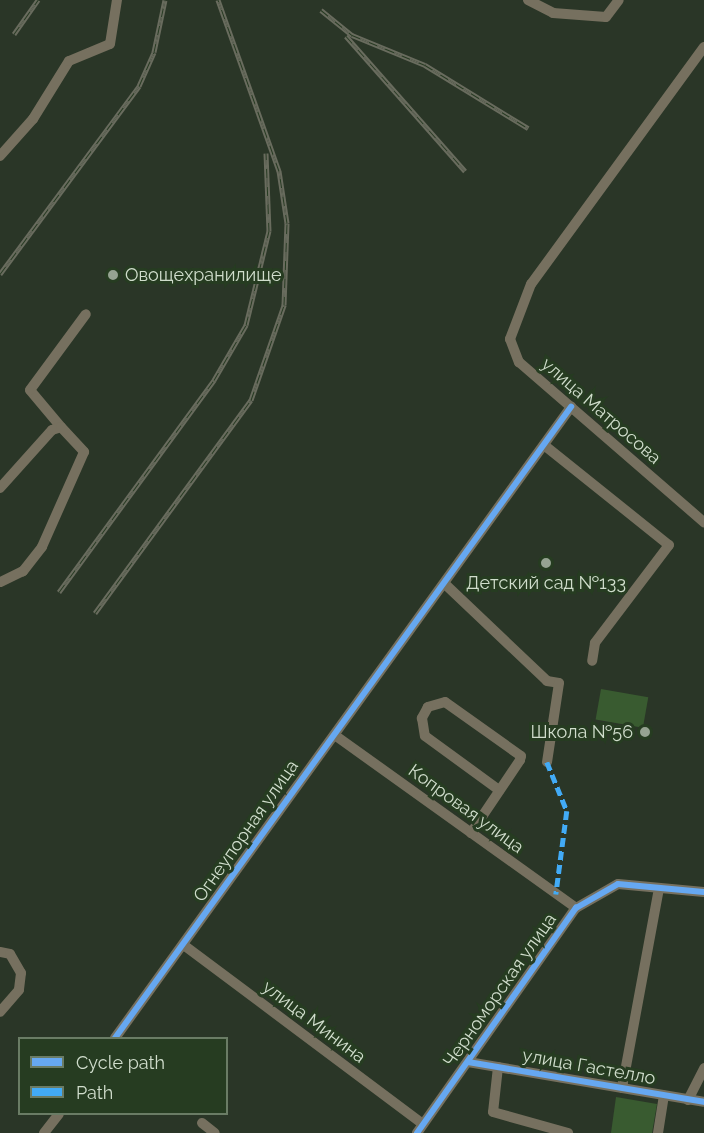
<!DOCTYPE html>
<html>
<head>
<meta charset="utf-8">
<style>
	body { margin:0 }
	#map { position:relative; width:704px; height:1133px; overflow:hidden; background:#2a3627; font-family:Raleway,sans-serif }
	div>[style] { position:absolute }
	.green>* { inset:0; background:#395b30; transform-origin:0 0 }
	.minor>* { height:10px; margin:-5px; padding:0 5px; transform-origin:5px; border-radius:5px; background:#76705f }
	.rail>* { height:5px; margin-top:-2.5px; transform-origin:0; background:repeating-linear-gradient(90deg,#263c21 0 9px,#696c5e 0 18px); box-sizing:border-box; border-block:2px solid #696c5e }
	.quiet>* { height:4.5px; margin-top:-2.25px; transform-origin:0; background:repeating-linear-gradient(90deg,#42abf6 0 9px,transparent 0 13.5px) }
	.cycleway>* { height:6px; margin:-3px; padding:0 3px; transform-origin:3px; border-radius:3px; background:#66a8f1 }
	.dots>* { width:16px; height:16px; translate:-50% -50%; box-sizing:border-box; border:3px solid #263c21; border-radius:50% }
	span { translate:-50% -50%; white-space:nowrap; text-align:center; line-height:1.15; -webkit-text-stroke:6px #263c21; paint-order:stroke }
	.poi-label { font-size:18px; color:#d0ddcc }
	.left { translate:0 -50%; text-align:left }
	.right { translate:-100% -50%; text-align:right }
	.street-label { font-size:18px; color:#d0ddcc }
	.legend { position:absolute; left:18px; top:1037px; width:210px; height:78px; box-sizing:border-box; background:#263c21; border:2px solid #6a7c65; margin:0; padding:8px 10px; list-style:none; font-size:18px; color:#d0ddcc }
	.legend li { display:flex; align-items:center; gap:12px; height:30px }
	.legend b { width:30px; border:2px solid #6a7c65 }
</style>
</head>
<body>
<div id="map">
	<div class="green">
		<div style="left:601px;top:689px;width:48px;height:31px;rotate:10deg"></div>
		<div style="clip-path:polygon(616px 1097px,657px 1104px,652px 1133px,611px 1133px)"></div>
	</div>
	<div class="minor">
		<div style="left:528px;top:0;width:28px;rotate:27deg"></div>
		<div style="left:553px;top:13px;width:53px;rotate:4.3deg"></div>
		<div style="left:606px;top:17px;width:21px;rotate:-53deg"></div>
		<div style="left:704px;top:47px;width:293px;rotate:126.1deg"></div>
		<div style="left:531px;top:284px;width:59px;rotate:110.9deg"></div>
		<div style="left:510px;top:339px;width:25px;rotate:69deg"></div>
		<div style="left:519px;top:362px;width:245px;rotate:40.9deg"></div>
		<div style="left:0;top:156px;width:50px;rotate:-48.3deg"></div>
		<div style="left:33px;top:119px;width:68px;rotate:-58.2deg"></div>
		<div style="left:69px;top:61px;width:44px;rotate:-22.5deg"></div>
		<div style="left:110px;top:44px;width:45px;rotate:-81deg"></div>
		<div style="left:61px;top:427px;width:48px;rotate:-130deg"></div>
		<div style="left:30px;top:390px;width:94px;rotate:-53.6deg"></div>
		<div style="left:544px;top:445px;width:160px;rotate:38.7deg"></div>
		<div style="left:669px;top:545px;width:123px;rotate:127.1deg"></div>
		<div style="left:595px;top:643px;width:18px;rotate:99deg"></div>
		<div style="left:0;top:488px;width:78px;rotate:-48.1deg"></div>
		<div style="left:52px;top:430px;width:9px;rotate:-18deg"></div>
		<div style="left:61px;top:427px;width:34px;rotate:47deg"></div>
		<div style="left:84px;top:452px;width:104px;rotate:113.9deg"></div>
		<div style="left:42px;top:547px;width:31px;rotate:128deg"></div>
		<div style="left:23px;top:571px;width:25px;rotate:154deg"></div>
		<div style="left:446px;top:585px;width:139px;rotate:43.5deg"></div>
		<div style="left:547px;top:681px;width:12px;rotate:9deg"></div>
		<div style="left:559px;top:683px;width:80px;rotate:98.6deg"></div>
		<div style="left:336px;top:736px;width:295px;rotate:35.6deg"></div>
		<div style="left:471px;top:833px;width:88px;rotate:-56.1deg"></div>
		<div style="left:520px;top:760px;width:4px;rotate:-76deg"></div>
		<div style="left:521px;top:756px;width:93px;rotate:-144.6deg"></div>
		<div style="left:445px;top:702px;width:18px;rotate:164deg"></div>
		<div style="left:428px;top:707px;width:13px;rotate:119deg"></div>
		<div style="left:422px;top:718px;width:18px;rotate:81deg"></div>
		<div style="left:425px;top:736px;width:92px;rotate:36.1deg"></div>
		<div style="left:185px;top:946px;width:297px;rotate:36.8deg"></div>
		<div style="left:0;top:952px;width:10px;rotate:11deg"></div>
		<div style="left:10px;top:954px;width:22px;rotate:60deg"></div>
		<div style="left:21px;top:973px;width:17px;rotate:97deg"></div>
		<div style="left:19px;top:990px;width:29px;rotate:131deg"></div>
		<div style="left:115px;top:1038px;width:779px;rotate:-54.15deg"></div>
		<div style="left:468px;top:1062px;width:239px;rotate:9.6deg"></div>
		<div style="left:498px;top:1067px;width:45px;rotate:96.3deg"></div>
		<div style="left:493px;top:1112px;width:78px;rotate:15.6deg"></div>
		<div style="left:622px;top:1088px;width:203px;rotate:-79.5deg"></div>
		<div style="left:688px;top:1100px;width:36px;rotate:-63deg"></div>
		<div style="left:202px;top:1123px;width:16px;rotate:38deg"></div>
		<div style="left:44px;top:1133px;width:24px;rotate:-52deg"></div>
		<div style="left:417px;top:1133px;width:276px;rotate:-54.8deg"></div>
		<div style="left:576px;top:908px;width:48px;rotate:-29.7deg"></div>
		<div style="left:618px;top:884px;width:86px;rotate:5.3deg"></div>
		<div style="left:658px;top:1133px;width:38px;rotate:-81deg"></div>
	</div>
	<div class="rail">
		<div style="left:321px;top:10px;width:40px;rotate:39deg"></div>
		<div style="left:352px;top:35px;width:79px;rotate:22.3deg"></div>
		<div style="left:425px;top:65px;width:121px;rotate:31.5deg"></div>
		<div style="left:14px;top:34px;width:42px;rotate:-54.8deg"></div>
		<div style="left:346px;top:36px;width:180px;rotate:48.6deg"></div>
		<div style="left:0;top:274px;width:234px;rotate:-53.5deg"></div>
		<div style="left:139px;top:86px;width:37px;rotate:-66deg"></div>
		<div style="left:154px;top:52px;width:53px;rotate:-78.1deg"></div>
		<div style="left:59px;top:592px;width:263px;rotate:-53.8deg"></div>
		<div style="left:214px;top:380px;width:64px;rotate:-59.8deg"></div>
		<div style="left:246px;top:325px;width:97px;rotate:-76.3deg"></div>
		<div style="left:269px;top:231px;width:78px;rotate:-92.2deg"></div>
		<div style="left:95px;top:613px;width:264px;rotate:-53.8deg"></div>
		<div style="left:251px;top:400px;width:101px;rotate:-70.8deg"></div>
		<div style="left:284px;top:305px;width:82px;rotate:-87.9deg"></div>
		<div style="left:287px;top:223px;width:53px;rotate:-98.7deg"></div>
		<div style="left:279px;top:171px;width:182px;rotate:-109.6deg"></div>
	</div>
	<div class="quiet">
		<div style="left:547px;top:762px;width:53px;rotate:67.8deg"></div>
		<div style="left:567px;top:811px;width:84px;rotate:97.5deg"></div>
	</div>
	<div class="cycleway">
		<div style="left:115px;top:1038px;width:779px;rotate:-54.15deg"></div>
		<div style="left:468px;top:1062px;width:239px;rotate:9.6deg"></div>
		<div style="left:417px;top:1133px;width:276px;rotate:-54.8deg"></div>
		<div style="left:576px;top:908px;width:48px;rotate:-29.7deg"></div>
		<div style="left:618px;top:884px;width:86px;rotate:5.3deg"></div>
	</div>
	<div class="dots">
		<div style="left:113px;top:275px;background:#96a392"></div>
		<div style="left:546px;top:563px;background:#96a392"></div>
		<div style="left:645px;top:732px;background:#96a392"></div>
	</div>
	<div class="poi-label">
		<span class="left" style="left:125px;top:275px">Овощехранилище</span>
		<span style="left:546px;top:583px">Детский сад №133</span>
		<span class="right" style="left:633px;top:732px">Школа №56</span>
	</div>
	<div class="street-label">
		<span style="left:601px;top:411px;rotate:41deg">улица Матросова</span>
		<span style="left:466px;top:809px;rotate:36deg">Копровая улица</span>
		<span style="left:246px;top:831px;rotate:-55deg">Огнеупорная улица</span>
		<span style="left:500px;top:990px;rotate:-55deg">Черноморская улица</span>
		<span style="left:314px;top:1022px;rotate:37deg">улица Минина</span>
		<span style="left:589px;top:1067px;rotate:10deg">улица Гастелло</span>
	</div>
	<ul class="legend">
	<li><b style="height:8px;background:#66a8f1"></b>Cycle path</li>
	<li><b style="height:8px;background:#42abf6"></b>Path</li>
	</ul>
</div>
</body>
</html>
